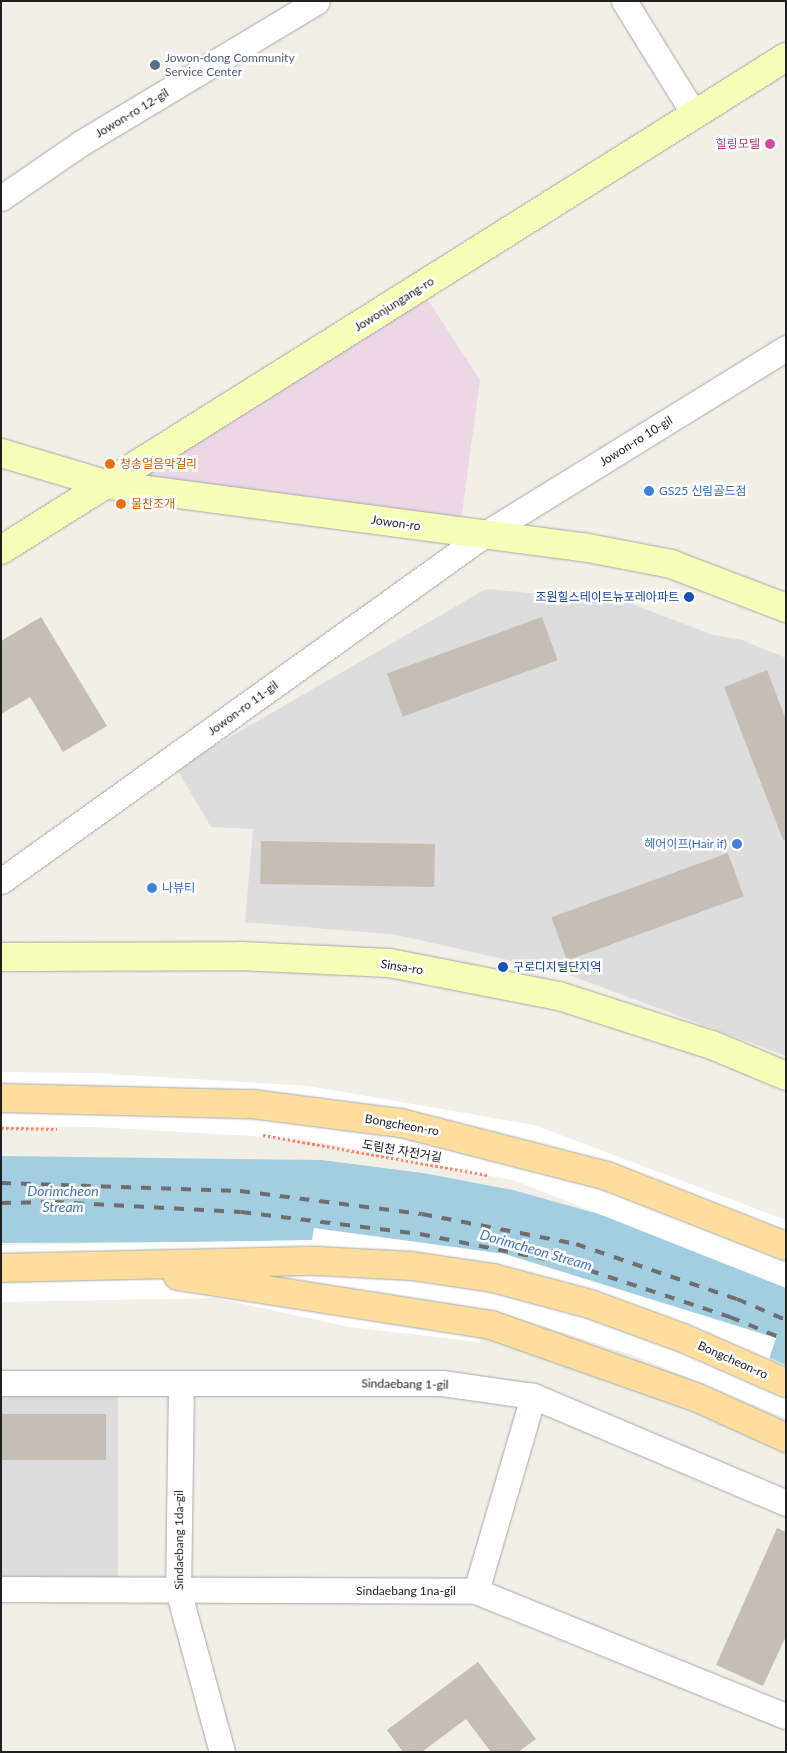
<!DOCTYPE html>
<html>
<head>
<meta charset="utf-8">
<style>
	body { margin:0 }
	#map { position:relative; width:787px; height:1753px; overflow:hidden; background:#f1efe6; font-family:Lato,"Noto Sans KR",sans-serif }
	div>[style] { position:absolute }
	.residential>* { inset:0; background:#dedddd; transform-origin:0 0 }
	.industrial>* { inset:0; background:#ebd7e6 }
	.water>* { inset:0; background:#a3cee2 }
	.pier>* { inset:0; background:#fff }
	.building>* { inset:0; background:#c6beb5; transform-origin:0 0 }
	.path>* { height:3px; margin-top:-1.5px; transform-origin:0; background:repeating-linear-gradient(90deg,#ff8669 0 2.5px,transparent 0 5px) }
	.roads { filter:drop-shadow(0 0 1px #a7a7a7) drop-shadow(0 0 1px #a7a7a7) }
	.street>* { height:25px; margin:-12.5px; padding:0 12.5px; transform-origin:12.5px; border-radius:12.5px; background:#fff }
	.secondary>* { height:28px; margin:-14px; padding:0 14px; transform-origin:14px; border-radius:14px; background:#f5ffb7 }
	.primary>* { height:28px; margin:-14px; padding:0 14px; transform-origin:14px; border-radius:14px; background:#ffde9d }
	.rail>* { height:4px; margin-top:-2px; transform-origin:0; background:repeating-linear-gradient(90deg,#6e6e6e 0 10px,transparent 0 20px) }
	.dots>* { width:14px; height:14px; translate:-50% -50%; box-sizing:border-box; border:2px solid #fff; border-radius:50% }
	span { translate:-50% -50%; white-space:nowrap; text-align:center; line-height:1.15; -webkit-text-stroke:5px #fff; paint-order:stroke }
	.service-label { font-size:12px; color:#4e5e75 }
	.left { translate:0 -50%; text-align:left }
	.street-label { font-size:12px; color:#202020 }
	.hotel-label { font-size:12px; color:#b23c85 }
	.right { translate:-100% -50%; text-align:right }
	.food-label { font-size:12px; color:#c56008 }
	.shop-label { font-size:12px; color:#366cbe }
	.transit-label { font-size:12px; color:#164399 }
	.water-label { font-size:14px; color:#4374b9; font-style:italic }
	.frame { position:absolute; inset:0; border:2px solid #202020; pointer-events:none }
</style>
</head>
<body>
<div id="map">
	<div class="residential">
		<div style="clip-path:polygon(486px 589px,627px 602px,713px 635px,742px 640px,786px 658px,786px 1056px,561px 972px,397px 935px,245px 922px,253px 829px,211px 827px,176px 768px)"></div>
		<div style="left:1px;top:1393px;width:117px;height:185px"></div>
	</div>
	<div class="industrial">
		<div style="clip-path:polygon(426px 297px,480px 380px,461px 520px,130px 481px)"></div>
	</div>
	<div class="water">
		<div style="clip-path:polygon(1px 1156px,321px 1160px,423px 1173px,513px 1190px,620px 1220px,786px 1284px,786px 1365px,689px 1323px,317px 1241px,1px 1243px)"></div>
	</div>
	<div class="pier">
		<div style="clip-path:polygon(1px 1072px,92px 1073px,308px 1086px,534px 1125px,786px 1220px,786px 1288px,516px 1181px,303px 1139px,95px 1127px,1px 1126px)"></div>
		<div style="clip-path:polygon(314px 1228px,505px 1254px,776px 1338px,769px 1359px,786px 1367px,786px 1418px,635px 1356px,487px 1308px,480px 1342px,349px 1327px,216px 1298px,1px 1302px,1px 1245px,312px 1240px)"></div>
	</div>
	<div class="building">
		<div style="clip-path:polygon(41px 617px,107px 726px,63px 752px,30px 697px,1px 714px,1px 641px)"></div>
		<div style="left:542px;top:617px;width:46px;height:165px;rotate:70deg"></div>
		<div style="clip-path:polygon(767px 670px,786px 720px,786px 839px,783px 840px,724px 687px)"></div>
		<div style="left:261px;top:841px;width:174px;height:43px;rotate:1deg"></div>
		<div style="left:728px;top:853px;width:46px;height:188px;rotate:70deg"></div>
		<div style="left:106px;top:1414px;width:46px;height:105px;rotate:90deg"></div>
		<div style="clip-path:polygon(777px 1528px,786px 1532px,786px 1636px,763px 1686px,716px 1665px)"></div>
		<div style="clip-path:polygon(478px 1662px,536px 1739px,518px 1752px,491px 1752px,466px 1719px,422px 1752px,403px 1752px,387px 1730px)"></div>
	</div>
	<div class="path">
		<div style="left:1px;top:1128px;width:56px;rotate:1deg"></div>
		<div style="left:263px;top:1135px;width:229px;rotate:10.1deg"></div>
	</div>
	<div class="roads">
		<div class="street">
			<div style="left:624px;top:1px;width:133px;rotate:58.2deg"></div>
			<div style="left:1px;top:198px;width:97px;rotate:-34.5deg"></div>
			<div style="left:81px;top:143px;width:275px;rotate:-31deg"></div>
			<div style="left:1px;top:881px;width:596px;rotate:-35.64deg"></div>
			<div style="left:485px;top:534px;width:354px;rotate:-31.7deg"></div>
			<div style="left:1px;top:1383px;width:441px"></div>
			<div style="left:442px;top:1383px;width:92px;rotate:8.1deg"></div>
			<div style="left:533px;top:1396px;width:275px;rotate:22.9deg"></div>
			<div style="left:181px;top:1383px;width:207px;rotate:90.8deg"></div>
			<div style="left:178px;top:1590px;width:168px;rotate:74.8deg"></div>
			<div style="left:1px;top:1589px;width:475px;rotate:0.2deg"></div>
			<div style="left:476px;top:1591px;width:334px;rotate:22deg"></div>
			<div style="left:476px;top:1591px;width:203px;rotate:-73.7deg"></div>
		</div>
		<div class="secondary">
			<div style="left:1px;top:453px;width:113px;rotate:16.5deg"></div>
			<div style="left:109px;top:485px;width:478px;rotate:7.5deg"></div>
			<div style="left:583px;top:547px;width:90px;rotate:10.9deg"></div>
			<div style="left:671px;top:564px;width:123px;rotate:20.9deg"></div>
			<div style="left:1px;top:550px;width:927px;rotate:-32.13deg"></div>
			<div style="left:1px;top:957px;width:240px;rotate:-0.2deg"></div>
			<div style="left:241px;top:956px;width:148px;rotate:2.7deg"></div>
			<div style="left:389px;top:963px;width:173px;rotate:11deg"></div>
			<div style="left:559px;top:996px;width:161px;rotate:17.8deg"></div>
			<div style="left:712px;top:1045px;width:80px;rotate:22.7deg"></div>
		</div>
		<div class="primary">
			<div style="left:1px;top:1098px;width:251px;rotate:1.4deg"></div>
			<div style="left:252px;top:1104px;width:150px;rotate:7.3deg"></div>
			<div style="left:401px;top:1123px;width:213px;rotate:14.4deg"></div>
			<div style="left:607px;top:1176px;width:192px;rotate:21.4deg"></div>
			<div style="left:1px;top:1268px;width:316px;rotate:-1.3deg"></div>
			<div style="left:317px;top:1261px;width:95px;rotate:3deg"></div>
			<div style="left:412px;top:1266px;width:82px;rotate:8.4deg"></div>
			<div style="left:493px;top:1278px;width:100px;rotate:15deg"></div>
			<div style="left:590px;top:1304px;width:99px;rotate:20.1deg"></div>
			<div style="left:683px;top:1338px;width:112px;rotate:23.6deg"></div>
			<div style="left:178px;top:1276px;width:317px;rotate:8.9deg"></div>
			<div style="left:491px;top:1325px;width:219px;rotate:19.4deg"></div>
			<div style="left:698px;top:1398px;width:97px;rotate:24.4deg"></div>
		</div>
	</div>
	<div class="rail">
		<div style="left:1px;top:1183px;width:239px;rotate:1.9deg"></div>
		<div style="left:240px;top:1191px;width:183px;rotate:7.2deg"></div>
		<div style="left:422px;top:1214px;width:157px;rotate:11deg"></div>
		<div style="left:576px;top:1244px;width:170px;rotate:18.9deg"></div>
		<div style="left:737px;top:1299px;width:53px;rotate:23.2deg"></div>
		<div style="left:1px;top:1203px;width:53px;rotate:-1.1deg"></div>
		<div style="left:54px;top:1202px;width:187px;rotate:3.1deg"></div>
		<div style="left:241px;top:1212px;width:180px;rotate:7deg"></div>
		<div style="left:420px;top:1234px;width:153px;rotate:11.3deg"></div>
		<div style="left:570px;top:1264px;width:169px;rotate:18.3deg"></div>
		<div style="left:730px;top:1317px;width:61px;rotate:22.3deg"></div>
	</div>
	<div class="dots">
		<div style="left:155px;top:65px;background:#5c6f8a"></div>
		<div style="left:770px;top:144px;background:#d1479c"></div>
		<div style="left:110px;top:464px;background:#e8710a"></div>
		<div style="left:649px;top:491px;background:#3f7fe0"></div>
		<div style="left:121px;top:504px;background:#e8710a"></div>
		<div style="left:689px;top:597px;background:#1a4fb4"></div>
		<div style="left:737px;top:844px;background:#3f7fe0"></div>
		<div style="left:152px;top:888px;background:#3f7fe0"></div>
		<div style="left:503px;top:967px;background:#1a4fb4"></div>
	</div>
	<div class="service-label">
		<span class="left" style="left:165px;top:65px">Jowon-dong Community<br>Service Center</span>
	</div>
	<div class="street-label">
		<span style="left:132px;top:113px;rotate:-31deg">Jowon-ro 12-gil</span>
		<span style="left:394px;top:304px;rotate:-32deg">Jowonjungang-ro</span>
		<span style="left:636px;top:441px;rotate:-32deg">Jowon-ro 10-gil</span>
		<span style="left:396px;top:523px;rotate:8deg">Jowon-ro</span>
		<span style="left:243px;top:708px;rotate:-36deg">Jowon-ro 11-gil</span>
		<span style="left:402px;top:967px;rotate:9deg">Sinsa-ro</span>
		<span style="left:402px;top:1125px;rotate:10deg">Bongcheon-ro</span>
		<span style="left:402px;top:1151px;rotate:10deg">도림천 자전거길</span>
		<span style="left:733px;top:1360px;rotate:24deg">Bongcheon-ro</span>
		<span style="left:405px;top:1384px;rotate:1deg">Sindaebang 1-gil</span>
		<span style="left:179px;top:1540px;rotate:-90deg">Sindaebang 1da-gil</span>
		<span style="left:406px;top:1591px">Sindaebang 1na-gil</span>
	</div>
	<div class="hotel-label">
		<span class="right" style="left:760px;top:144px">힐링모텔</span>
	</div>
	<div class="food-label">
		<span class="left" style="left:120px;top:464px">청송얼음막걸리</span>
		<span class="left" style="left:131px;top:504px">물찬조개</span>
	</div>
	<div class="shop-label">
		<span class="left" style="left:659px;top:491px">GS25 신림골드점</span>
		<span class="right" style="left:727px;top:844px">헤어이프(Hair if)</span>
		<span class="left" style="left:162px;top:888px">나뷰티</span>
	</div>
	<div class="transit-label">
		<span class="right" style="left:679px;top:597px">조원힐스테이트뉴포레아파트</span>
		<span class="left" style="left:513px;top:967px">구로디지털단지역</span>
	</div>
	<div class="water-label">
		<span style="left:63px;top:1199px">Dorimcheon<br>Stream</span>
		<span style="left:536px;top:1250px;rotate:16deg">Dorimcheon Stream</span>
	</div>
	<div class="frame"></div>
</div>
</body>
</html>
